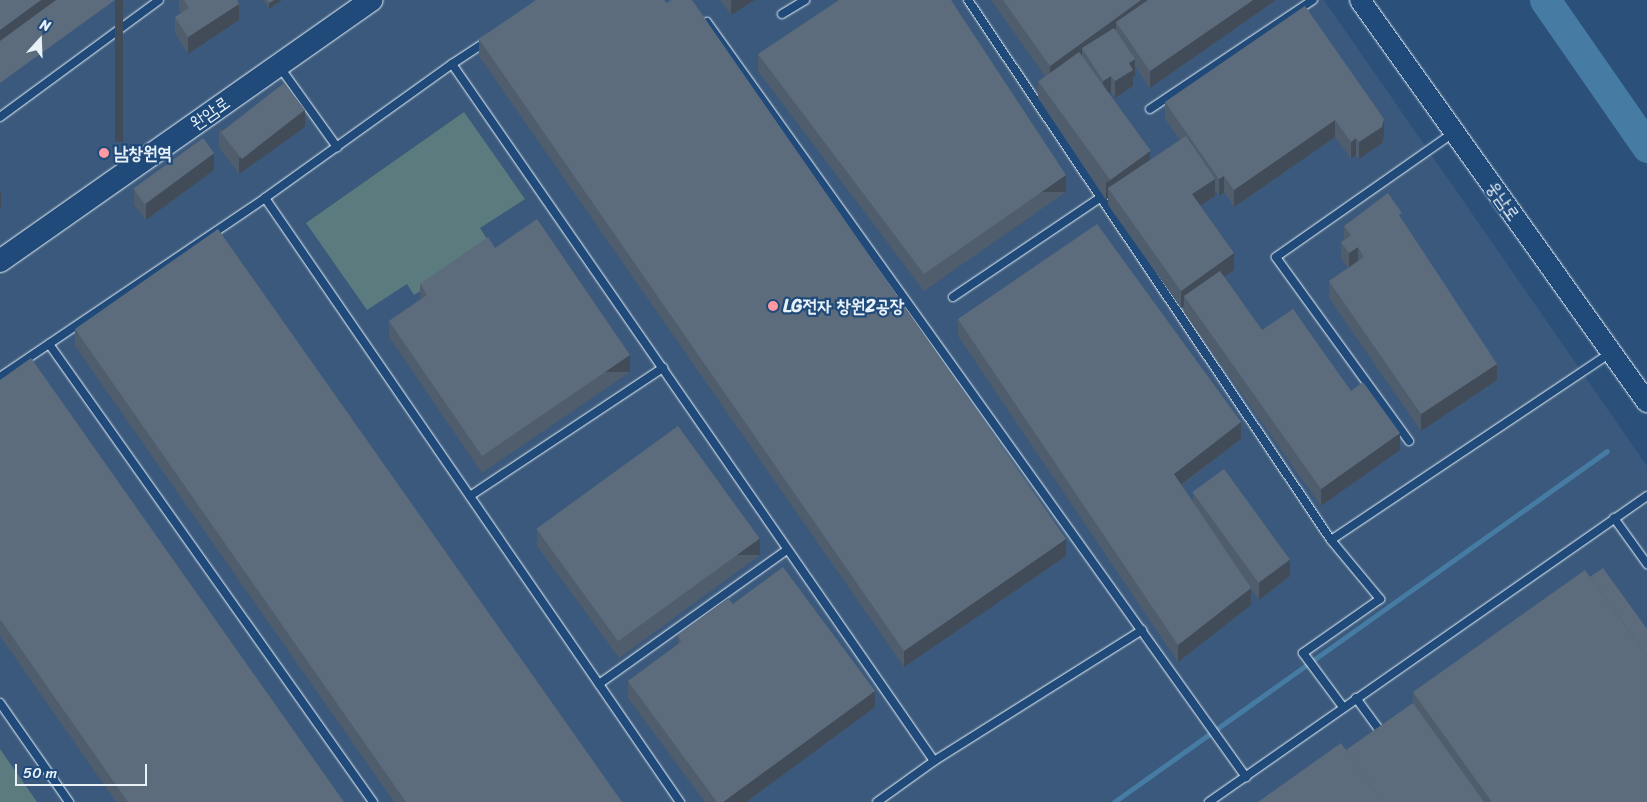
<!DOCTYPE html>
<html>
<head>
<meta charset="utf-8">
<style>
	body { margin:0 }
	#map { position:relative; width:1647px; height:802px; overflow:hidden; background:#2b517b; font-family:Sriracha,"Poor Story",sans-serif }
	div>[style] { position:absolute }
	.built>* { inset:0; background:#3a597c }
	.green>* { inset:0; background:#5b7b7f }
	.stream>* { height:5px; margin:-2.5px; padding:0 2.5px; transform-origin:2.5px; border-radius:2.5px; background:#467ba3 }
	.river>* { height:31px; margin:-15.5px; padding:0 15.5px; transform-origin:15.5px; border-radius:15.5px; background:#467ba3 }
	.roads { filter:drop-shadow(0 0 1px #e8f1f8) drop-shadow(0 0 1px #e8f1f8) }
	.service>* { height:8px; margin:-4px; padding:0 4px; transform-origin:4px; border-radius:4px; background:#1f4a7a }
	.tertiary>* { height:20px; margin:-10px; padding:0 10px; transform-origin:10px; border-radius:10px; background:#1f4a7a }
	.secondary>* { height:22px; margin:-11px; padding:0 11px; transform-origin:11px; border-radius:11px; background:#1f4a7a }
	.wall>* { inset:0; background:#505d6c }
	.shaded-wall>* { inset:0; background:#414c58; transform-origin:0 0 }
	.building>* { inset:0; background:#5d6c7d; transform-origin:0 0 }
	.dots>* { width:14px; height:14px; translate:-50% -50%; box-sizing:border-box; border:2px solid #1f4a7a; border-radius:50% }
	span { translate:-50% -50%; white-space:nowrap; text-align:center; line-height:1.15; -webkit-text-stroke:4.5px #1f4a7a; paint-order:stroke }
	.street-label { font-size:18px; color:#e8f1f8 }
	.poi-label { font-size:18px; color:#e8f1f8; font-weight:700 }
	.left { translate:0 -50%; text-align:left }
	.north { position:absolute; left:15px; top:15px; width:50px; height:50px; -webkit-text-stroke:4px #1f4a7a; paint-order:stroke; rotate:20deg; font-size:14px; font-weight:700; line-height:20px; text-align:center; color:#e8f1f8 }
	.north::after { content:''; display:block; margin:auto; width:18px; height:22px; background:#e8f1f8; clip-path:polygon(50% 0,100% 100%,50% 72%,0 100%) }
	.scale { position:absolute; left:15px; top:764px; width:132px; height:22px; box-sizing:border-box; border:2px solid #e8f1f8; border-top:0; padding-left:6px; font-size:15px; line-height:18px; white-space:nowrap; color:#e8f1f8; -webkit-text-stroke:4px #1f4a7a; paint-order:stroke }
</style>
</head>
<body>
<div id="map">
	<div class="built">
		<div style="clip-path:polygon(0 0,1324px 0,1647px 466px,1647px 802px,0 802px)"></div>
	</div>
	<div class="green">
		<div style="clip-path:polygon(464px 112px,525px 199px,480px 228px,492px 247px,414px 295px,407px 284px,367px 310px,306px 223px)"></div>
		<div style="clip-path:polygon(0 749px,37px 802px,0 802px)"></div>
	</div>
	<div class="stream">
		<div style="left:1114px;top:802px;width:605px;rotate:-35.45deg"></div>
	</div>
	<div class="river">
		<div style="left:1545px;top:0;width:179px;rotate:55.2deg"></div>
	</div>
	<div class="roads">
		<div class="service">
			<div style="left:968px;top:0;width:651px;rotate:56.09deg"></div>
			<div style="left:1331px;top:540px;width:77px;rotate:50.3deg"></div>
			<div style="left:1380px;top:599px;width:94px;rotate:145deg"></div>
			<div style="left:1303px;top:653px;width:67px;rotate:53.5deg"></div>
			<div style="left:782px;top:14px;width:27px;rotate:-31deg"></div>
			<div style="left:707px;top:22px;width:928px;rotate:54.48deg"></div>
			<div style="left:487px;top:41px;width:42px;rotate:146.7deg"></div>
			<div style="left:452px;top:64px;width:847px;rotate:55.33deg"></div>
			<div style="left:934px;top:761px;width:70px;rotate:144.3deg"></div>
			<div style="left:452px;top:64px;width:230px;rotate:144.4deg"></div>
			<div style="left:265px;top:198px;width:733px;rotate:55.51deg"></div>
			<div style="left:279px;top:66px;width:100px;rotate:54.4deg"></div>
			<div style="left:1150px;top:109px;width:196px;rotate:-33.8deg"></div>
			<div style="left:0;top:117px;width:197px;rotate:-36.3deg"></div>
			<div style="left:953px;top:297px;width:179px;rotate:-34deg"></div>
			<div style="left:49px;top:344px;width:561px;rotate:54.72deg"></div>
			<div style="left:0;top:377px;width:320px;rotate:-34deg"></div>
			<div style="left:1409px;top:441px;width:227px;rotate:-125.9deg"></div>
			<div style="left:1276px;top:257px;width:216px;rotate:-35deg"></div>
			<div style="left:470px;top:496px;width:232px;rotate:-33.6deg"></div>
			<div style="left:1614px;top:518px;width:57px;rotate:54.3deg"></div>
			<div style="left:1331px;top:540px;width:336px;rotate:-33.8deg"></div>
			<div style="left:599px;top:684px;width:231px;rotate:-35.5deg"></div>
			<div style="left:1356px;top:698px;width:46px;rotate:53.9deg"></div>
			<div style="left:0;top:703px;width:121px;rotate:55.1deg"></div>
			<div style="left:934px;top:761px;width:246px;rotate:-32.2deg"></div>
			<div style="left:1209px;top:802px;width:534px;rotate:-34.94deg"></div>
		</div>
		<div class="tertiary">
			<div style="left:1360px;top:0;width:494px;rotate:54.5deg"></div>
		</div>
		<div class="secondary">
			<div style="left:0;top:261px;width:454px;rotate:-35.1deg"></div>
		</div>
	</div>
	<div class="wall">
		<div style="clip-path:polygon(179px 0,237px 0,239px 20px,188px 54px,175px 33px,175px 17px,181px 13px,179px 10px)"></div>
		<div style="clip-path:polygon(263px 0,282px 0,269px 9px)"></div>
		<div style="clip-path:polygon(720px 0,755px 0,731px 15px)"></div>
		<div style="clip-path:polygon(991px 0,1276px 0,1150px 88px,1135px 66px,1135px 76px,1133px 77px,1133px 86px,1115px 98px,1111px 92px,1109px 94px,1150px 160px,1180px 140px,1165px 119px,1165px 102px,1305px 6px,1384px 136px,1382px 143px,1359px 159px,1356px 155px,1351px 159px,1335px 137px,1234px 207px,1224px 192px,1219px 196px,1215px 190px,1215px 196px,1200px 206px,1234px 270px,1225px 277px,1262px 330px,1351px 391px,1400px 450px,1321px 506px,1184px 312px,1184px 305px,1181px 308px,1108px 205px,1108px 198px,1106px 200px,1038px 98px,1038px 81px,1045px 76px)"></div>
		<div style="clip-path:polygon(479px 39px,1066px 556px,904px 667px,479px 56px)"></div>
		<div style="clip-path:polygon(758px 54px,1066px 192px,924px 291px,758px 71px)"></div>
		<div style="clip-path:polygon(305px 127px,239px 174px,219px 147px,219px 130px)"></div>
		<div style="clip-path:polygon(214px 170px,146px 220px,134px 205px,134px 189px)"></div>
		<div style="clip-path:polygon(1402px 220px,1497px 380px,1421px 431px,1329px 298px,1329px 281px,1348px 268px,1341px 259px,1341px 242px,1344px 240px,1344px 226px)"></div>
		<div style="clip-path:polygon(495px 248px,630px 372px,482px 473px,389px 337px,389px 321px,420px 300px,420px 284px)"></div>
		<div style="clip-path:polygon(958px 319px,1241px 439px,1182px 485px,1193px 501px,1193px 492px,1290px 576px,1259px 600px,1251px 589px,1251px 605px,1178px 662px,958px 336px)"></div>
		<div style="clip-path:polygon(75px 329px,622px 802px,394px 802px,75px 346px)"></div>
		<div style="clip-path:polygon(0 380px,344px 802px,116px 802px,0 636px)"></div>
		<div style="clip-path:polygon(537px 529px,760px 555px,619px 658px,537px 546px)"></div>
		<div style="clip-path:polygon(1590px 577px,1647px 802px,1258px 802px,1346px 750px,1413px 703px,1413px 692px)"></div>
		<div style="clip-path:polygon(733px 604px,875px 707px,746px 802px,705px 802px,628px 698px,628px 681px,678px 644px,678px 635px)"></div>
	</div>
	<div class="shaded-wall">
		<div style="clip-path:polygon(41px 0,64px 0,0 46px,0 30px)"></div>
		<div style="left:115px;top:0;width:8px;height:142px"></div>
		<div style="clip-path:polygon(274px 0,282px 0,269px 9px,269px 3px)"></div>
		<div style="clip-path:polygon(731px 0,755px 0,731px 15px)"></div>
		<div style="clip-path:polygon(1141px 0,1164px 0,1116px 22px,1116px 34px,1082px 48px,1082px 59px,1050px 82px,1050px 66px)"></div>
		<div style="clip-path:polygon(1253px 0,1276px 0,1150px 88px,1150px 71px)"></div>
		<div style="clip-path:polygon(239px 4px,239px 20px,188px 54px,188px 37px)"></div>
		<div style="clip-path:polygon(1135px 59px,1135px 76px,1133px 77px,1133px 86px,1115px 98px,1115px 81px,1129px 63px)"></div>
		<div style="clip-path:polygon(1111px 76px,1111px 92px,1103px 98px,1103px 81px)"></div>
		<div style="clip-path:polygon(305px 110px,305px 127px,239px 174px,239px 158px)"></div>
		<div style="clip-path:polygon(1384px 119px,1384px 136px,1382px 143px,1359px 159px,1359px 142px)"></div>
		<div style="clip-path:polygon(1335px 120px,1335px 137px,1234px 207px,1234px 190px)"></div>
		<div style="clip-path:polygon(1356px 138px,1356px 155px,1351px 159px,1351px 142px)"></div>
		<div style="clip-path:polygon(1150px 151px,1150px 168px,1108px 188px,1108px 198px,1106px 200px,1106px 183px)"></div>
		<div style="clip-path:polygon(214px 153px,214px 170px,146px 220px,146px 204px)"></div>
		<div style="left:1066px;top:175px;width:17px;height:173px;rotate:90deg"></div>
		<div style="clip-path:polygon(1224px 176px,1224px 192px,1219px 196px,1219px 179px)"></div>
		<div style="clip-path:polygon(1215px 179px,1215px 196px,1192px 211px,1192px 194px)"></div>
		<div style="left:1px;top:192px;width:17px;height:1px;rotate:90deg"></div>
		<div style="clip-path:polygon(1358px 247px,1358px 264px,1349px 269px,1349px 253px)"></div>
		<div style="clip-path:polygon(1234px 253px,1234px 270px,1189px 302px,1184px 296px,1184px 305px,1181px 308px,1181px 291px)"></div>
		<div style="left:630px;top:355px;width:17px;height:179px;rotate:90deg"></div>
		<div style="clip-path:polygon(1497px 364px,1497px 380px,1421px 431px,1421px 414px)"></div>
		<div style="clip-path:polygon(1241px 422px,1241px 439px,1174px 490px,1174px 474px)"></div>
		<div style="clip-path:polygon(1400px 433px,1400px 450px,1321px 506px,1321px 489px)"></div>
		<div style="left:760px;top:538px;width:17px;height:175px;rotate:90deg"></div>
		<div style="clip-path:polygon(1066px 539px,1066px 556px,904px 667px,904px 651px)"></div>
		<div style="clip-path:polygon(1290px 560px,1290px 576px,1259px 600px,1259px 583px)"></div>
		<div style="clip-path:polygon(1251px 588px,1251px 605px,1178px 662px,1178px 645px)"></div>
		<div style="clip-path:polygon(875px 691px,875px 707px,746px 802px,723px 802px)"></div>
	</div>
	<div class="building">
		<div style="clip-path:polygon(0 0,41px 0,0 30px)"></div>
		<div style="clip-path:polygon(56px 0,115px 0,0 83px,0 41px)"></div>
		<div style="clip-path:polygon(184px 0,237px 0,239px 4px,188px 37px,175px 17px,189px 8px)"></div>
		<div style="clip-path:polygon(267px 0,274px 0,269px 3px)"></div>
		<div style="clip-path:polygon(536px 0,664px 0,667px 3px,671px 0,692px 0,1066px 539px,904px 651px,479px 39px)"></div>
		<div style="clip-path:polygon(839px 0,951px 0,1066px 175px,924px 274px,758px 54px)"></div>
		<div style="clip-path:polygon(1003px 0,1141px 0,1050px 66px)"></div>
		<div style="clip-path:polygon(1148px 0,1253px 0,1150px 71px,1116px 22px)"></div>
		<div style="clip-path:polygon(1305px 6px,1384px 119px,1382px 127px,1359px 142px,1356px 138px,1351px 142px,1335px 120px,1234px 190px,1224px 176px,1219px 179px,1165px 102px)"></div>
		<div style="clip-path:polygon(1114px 28px,1135px 59px,1129px 63px,1133px 70px,1115px 81px,1111px 76px,1103px 81px,1082px 48px)"></div>
		<div style="left:1079px;top:52px;width:122px;height:50px;rotate:54deg"></div>
		<div style="left:284px;top:83px;width:34px;height:80px;rotate:52deg"></div>
		<div style="clip-path:polygon(1186px 136px,1215px 179px,1192px 194px,1234px 253px,1181px 291px,1108px 188px)"></div>
		<div style="left:203px;top:138px;width:19px;height:86px;rotate:54deg"></div>
		<div style="clip-path:polygon(1388px 193px,1402px 213px,1399px 215px,1497px 364px,1421px 414px,1329px 281px,1364px 257px,1358px 247px,1349px 253px,1341px 242px,1351px 236px,1344px 226px)"></div>
		<div style="clip-path:polygon(537px 219px,630px 355px,482px 456px,389px 321px,427px 295px,420px 284px,488px 237px,495px 248px)"></div>
		<div style="clip-path:polygon(1097px 224px,1241px 422px,1174px 474px,1251px 588px,1178px 645px,958px 319px)"></div>
		<div style="clip-path:polygon(218px 229px,622px 802px,406px 802px,75px 329px)"></div>
		<div style="clip-path:polygon(1220px 271px,1262px 330px,1293px 309px,1351px 391px,1363px 382px,1400px 433px,1321px 489px,1184px 296px)"></div>
		<div style="clip-path:polygon(31px 358px,344px 802px,128px 802px,0 619px,0 380px)"></div>
		<div style="left:678px;top:426px;width:139px;height:175px;rotate:54deg"></div>
		<div style="left:1224px;top:469px;width:112px;height:39px;rotate:54deg"></div>
		<div style="clip-path:polygon(783px 567px,875px 691px,723px 802px,717px 802px,628px 681px,681px 642px,678px 635px,728px 598px,733px 604px)"></div>
		<div style="clip-path:polygon(1603px 568px,1647px 629px,1647px 656px,1590px 577px)"></div>
		<div style="clip-path:polygon(1585px 570px,1647px 656px,1647px 802px,1492px 802px,1413px 692px)"></div>
		<div style="clip-path:polygon(1413px 703px,1484px 802px,1383px 802px,1346px 750px)"></div>
		<div style="clip-path:polygon(1341px 743px,1383px 802px,1258px 802px)"></div>
	</div>
	<div class="dots">
		<div style="left:104px;top:153px;background:#ff9aa2"></div>
		<div style="left:773px;top:306px;background:#ff9aa2"></div>
	</div>
	<div class="street-label">
		<span style="left:210px;top:113px;rotate:-35deg">완암로</span>
		<span style="left:1503px;top:201px;rotate:55deg">웅남로</span>
	</div>
	<div class="poi-label">
		<span class="left" style="left:114px;top:153px">남창원역</span>
		<span class="left" style="left:783px;top:306px">LG전자 창원2공장</span>
	</div>
	<div class="north">N</div>
	<div class="scale">50 m</div>
</div>
</body>
</html>
